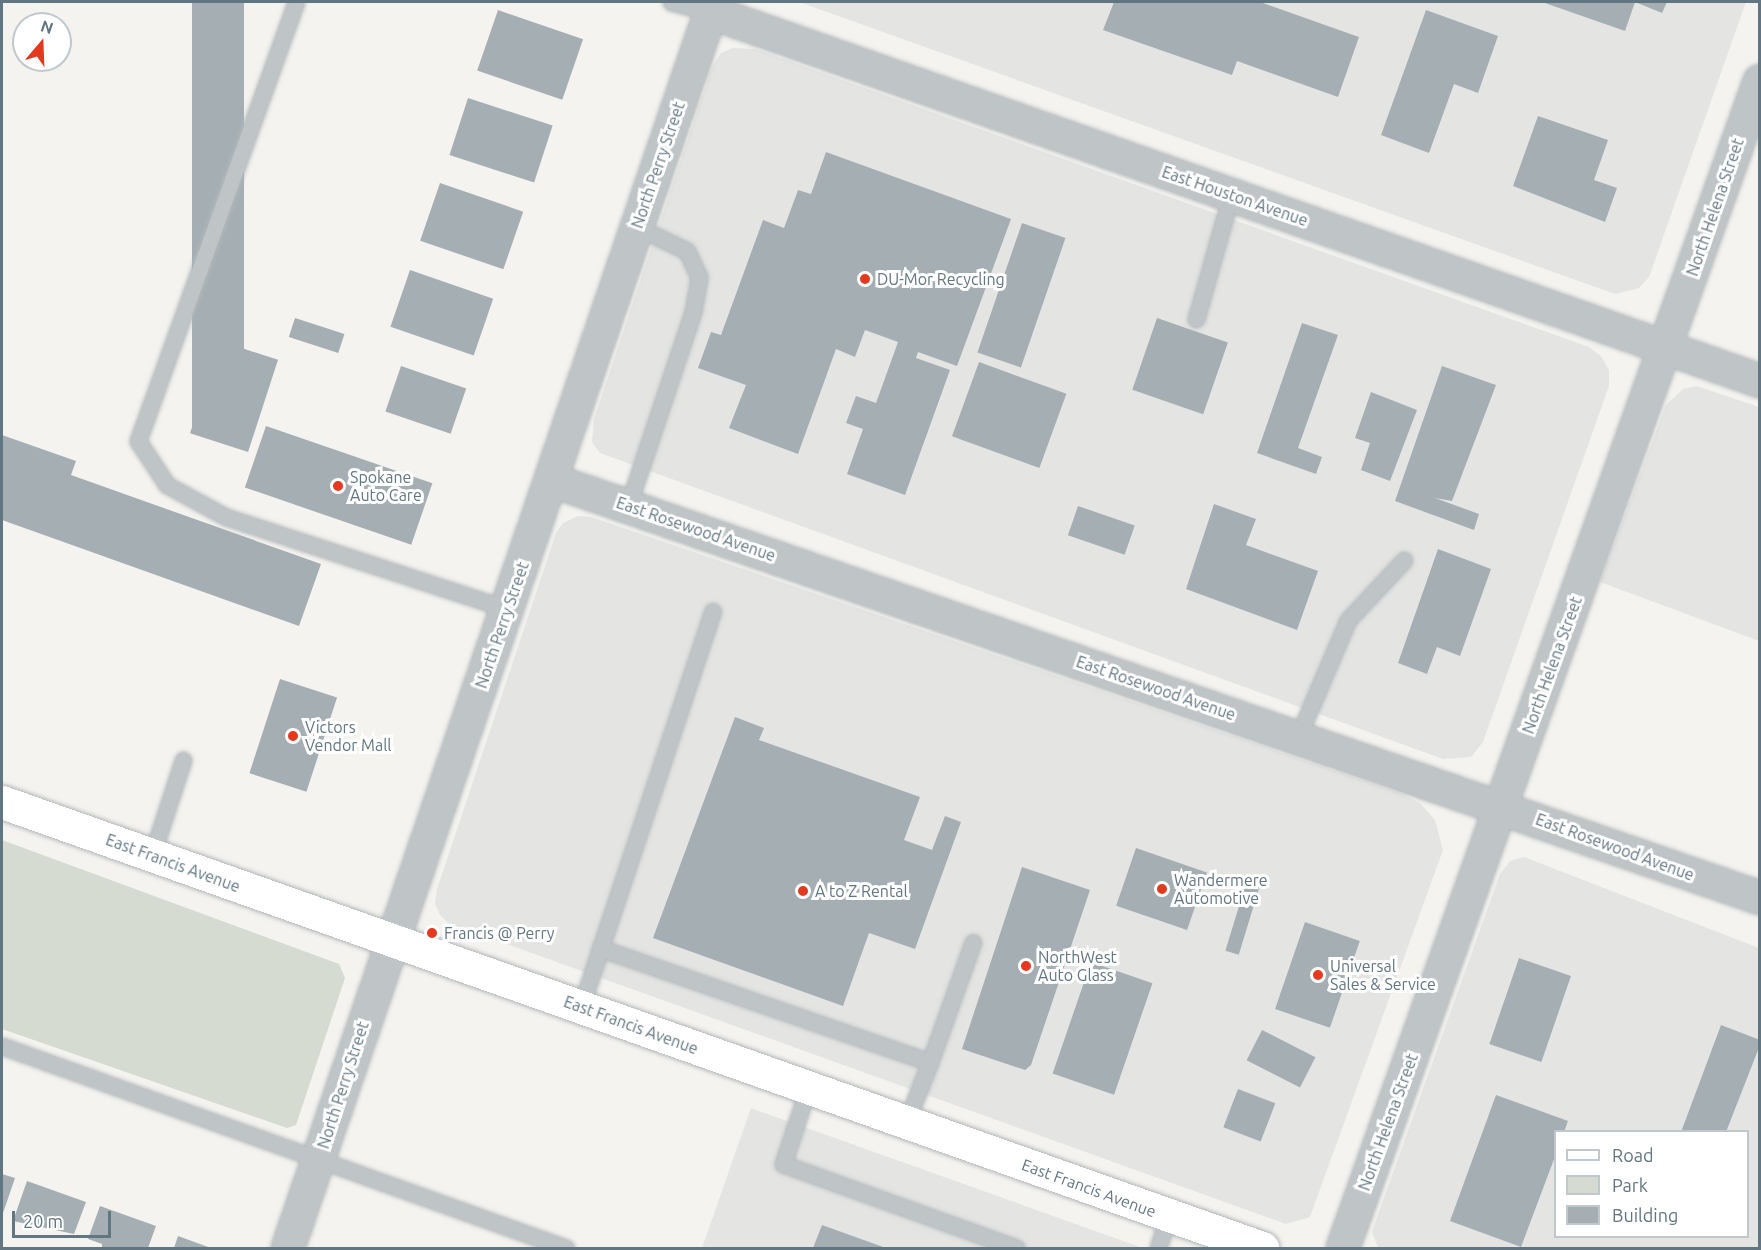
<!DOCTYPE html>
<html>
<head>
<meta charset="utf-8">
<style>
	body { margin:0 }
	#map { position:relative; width:1761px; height:1250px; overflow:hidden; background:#f4f3ef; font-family:Ubuntu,sans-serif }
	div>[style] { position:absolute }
	.built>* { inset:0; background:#e4e5e3 }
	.green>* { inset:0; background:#d5dbd0 }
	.building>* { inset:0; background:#a5afb3; transform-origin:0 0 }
	.roads { filter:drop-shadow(0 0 2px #b2b7ba) drop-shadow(0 0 2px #b2b7ba) }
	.service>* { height:15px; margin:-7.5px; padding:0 7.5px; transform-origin:7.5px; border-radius:7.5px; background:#bfc4c6 }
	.minor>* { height:32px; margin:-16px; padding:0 16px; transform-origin:16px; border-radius:16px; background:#bfc4c6 }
	.primary>* { height:33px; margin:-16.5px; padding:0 16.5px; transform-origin:16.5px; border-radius:16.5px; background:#fff }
	.dots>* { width:16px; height:16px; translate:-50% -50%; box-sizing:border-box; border:3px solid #fff; border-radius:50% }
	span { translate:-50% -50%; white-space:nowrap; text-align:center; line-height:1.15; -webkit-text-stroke:6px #fff; paint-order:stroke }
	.street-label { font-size:16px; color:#627681 }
	.poi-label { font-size:16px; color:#627681 }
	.left { translate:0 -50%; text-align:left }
	.frame { position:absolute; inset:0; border:3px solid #627681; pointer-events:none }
	.legend { position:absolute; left:1554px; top:1130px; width:195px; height:108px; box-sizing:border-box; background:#fff; border:2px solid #c0c8cd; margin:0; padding:8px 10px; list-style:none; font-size:18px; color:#627681 }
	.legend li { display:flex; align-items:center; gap:12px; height:30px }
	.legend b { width:30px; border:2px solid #c0c8cd }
	.north { position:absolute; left:12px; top:12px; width:60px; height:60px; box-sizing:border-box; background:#fff; border:2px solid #c0c8cd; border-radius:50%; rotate:19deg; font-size:16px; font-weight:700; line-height:24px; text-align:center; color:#627681 }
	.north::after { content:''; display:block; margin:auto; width:21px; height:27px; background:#e4391f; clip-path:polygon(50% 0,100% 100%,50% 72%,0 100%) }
	.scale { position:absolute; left:12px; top:1211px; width:99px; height:27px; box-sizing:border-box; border:3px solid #627681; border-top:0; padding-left:8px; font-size:18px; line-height:21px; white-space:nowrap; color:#627681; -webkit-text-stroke:4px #fff; paint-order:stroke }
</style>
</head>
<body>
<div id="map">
	<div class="built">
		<div style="clip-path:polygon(799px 2px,1746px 2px,1649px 277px,1639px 288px,1615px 294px)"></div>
		<div style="clip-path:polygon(733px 48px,756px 49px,1589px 347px,1601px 356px,1609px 370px,1609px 386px,1483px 742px,1471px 757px,1443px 759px,600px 453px,592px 442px,594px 419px,712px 67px,721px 53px)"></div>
		<div style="clip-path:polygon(1697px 386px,1759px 407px,1759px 641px,1600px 582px,1666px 405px,1683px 389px)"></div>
		<div style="clip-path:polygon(578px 516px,591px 517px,1400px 793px,1420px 803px,1435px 820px,1443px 850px,1310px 1217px,1286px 1224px,448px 923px,440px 915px,435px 904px,437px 889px,556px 533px,563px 523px)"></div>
		<div style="clip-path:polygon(evenodd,1524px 857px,1759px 948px,1759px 1248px,1378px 1248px,1372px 1232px,1375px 1223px,1500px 874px,1510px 861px,1524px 857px,1556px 1132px,1748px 1132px,1748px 1236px,1556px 1236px,1556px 1132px)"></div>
		<div style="clip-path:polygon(751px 1108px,1143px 1248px,702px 1248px)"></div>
	</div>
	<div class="green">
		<div style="clip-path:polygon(2px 840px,339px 964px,345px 978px,296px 1125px,287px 1128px,2px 1029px)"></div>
	</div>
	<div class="building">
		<div style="left:192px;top:2px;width:52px;height:427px"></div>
		<div style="clip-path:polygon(1114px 2px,1260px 2px,1359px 37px,1338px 97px,1237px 61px,1232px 75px,1103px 30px)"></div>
		<div style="clip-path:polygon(1542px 2px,1667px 2px,1662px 13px,1635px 2px,1625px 31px)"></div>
		<div style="left:498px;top:10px;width:90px;height:64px;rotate:19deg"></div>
		<div style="clip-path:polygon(1426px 10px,1498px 36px,1478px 93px,1454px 84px,1429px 153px,1381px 135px)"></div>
		<div style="left:468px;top:98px;width:89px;height:60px;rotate:18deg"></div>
		<div style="clip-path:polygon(1538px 116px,1608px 140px,1594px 180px,1617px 188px,1605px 222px,1513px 186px)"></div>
		<div style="clip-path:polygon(826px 152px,1011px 219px,957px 366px,918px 352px,916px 358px,950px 370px,905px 495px,847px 474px,863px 429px,846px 423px,856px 396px,876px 403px,898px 342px,865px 330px,855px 357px,836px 349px,798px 454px,729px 428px,746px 385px,698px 368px,711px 332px,721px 335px,763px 220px,784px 228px,798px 190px,811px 194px)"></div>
		<div style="left:440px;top:183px;width:88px;height:61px;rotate:19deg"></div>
		<div style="left:1022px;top:223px;width:46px;height:137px;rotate:19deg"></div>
		<div style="left:410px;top:270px;width:88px;height:60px;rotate:19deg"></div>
		<div style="left:295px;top:318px;width:52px;height:20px;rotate:18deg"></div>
		<div style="left:1157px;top:318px;width:75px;height:76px;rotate:19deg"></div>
		<div style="clip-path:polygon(1302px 323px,1338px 335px,1298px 448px,1322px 457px,1316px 474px,1257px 453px)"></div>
		<div style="left:220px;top:341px;width:61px;height:97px;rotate:18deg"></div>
		<div style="left:979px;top:362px;width:93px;height:79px;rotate:20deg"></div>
		<div style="left:401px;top:366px;width:69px;height:48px;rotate:19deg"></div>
		<div style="clip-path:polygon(1442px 366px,1496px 385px,1452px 501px,1435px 498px,1479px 514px,1474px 530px,1395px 501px)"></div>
		<div style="clip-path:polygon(1371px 392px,1417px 410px,1390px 481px,1361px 470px,1370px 443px,1355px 438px)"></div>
		<div style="left:266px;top:426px;width:176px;height:65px;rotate:19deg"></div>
		<div style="clip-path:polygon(2px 435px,76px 461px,71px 475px,321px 564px,299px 626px,2px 520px)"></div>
		<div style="clip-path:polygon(1214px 504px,1256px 519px,1246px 545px,1318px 571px,1297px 630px,1186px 589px)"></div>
		<div style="left:1078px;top:506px;width:60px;height:31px;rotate:19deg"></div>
		<div style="clip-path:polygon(1438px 549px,1491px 569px,1460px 656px,1437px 647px,1427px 674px,1398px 663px)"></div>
		<div style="left:280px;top:679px;width:60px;height:99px;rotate:18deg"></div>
		<div style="clip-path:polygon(735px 717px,764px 728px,759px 740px,920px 797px,904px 840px,932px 850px,945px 816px,961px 822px,915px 949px,869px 933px,843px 1006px,653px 938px)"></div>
		<div style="left:1136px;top:848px;width:75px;height:61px;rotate:19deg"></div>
		<div style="clip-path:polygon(1022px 867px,1090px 890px,1031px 1065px,1025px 1070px,962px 1049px)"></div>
		<div style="left:1247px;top:880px;width:14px;height:74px;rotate:17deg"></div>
		<div style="left:1305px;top:922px;width:58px;height:92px;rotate:19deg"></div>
		<div style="left:1519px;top:958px;width:55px;height:91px;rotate:19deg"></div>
		<div style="left:1091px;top:962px;width:65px;height:118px;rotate:19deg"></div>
		<div style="clip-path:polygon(1721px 1025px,1760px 1040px,1760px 1045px,1726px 1132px,1681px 1132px)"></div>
		<div style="left:1262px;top:1030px;width:60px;height:34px;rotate:27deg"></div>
		<div style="left:1238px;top:1089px;width:40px;height:41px;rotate:21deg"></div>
		<div style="clip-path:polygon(1496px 1095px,1568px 1121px,1564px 1132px,1556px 1132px,1556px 1154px,1521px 1247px,1450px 1221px)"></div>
		<div style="clip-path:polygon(2px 1174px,15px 1178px,2px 1216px)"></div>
		<div style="clip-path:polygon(27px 1181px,86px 1202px,74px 1234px,13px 1221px)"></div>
		<div style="clip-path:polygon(100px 1206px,156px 1226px,148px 1248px,102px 1248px,102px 1244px,88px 1239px)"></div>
		<div style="clip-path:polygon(822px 1225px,886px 1248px,813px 1248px)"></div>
		<div style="clip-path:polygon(178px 1236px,211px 1248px,174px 1248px)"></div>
	</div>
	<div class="roads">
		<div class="service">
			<div style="left:296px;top:2px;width:467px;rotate:109.8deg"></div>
			<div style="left:138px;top:441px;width:53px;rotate:56.6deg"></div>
			<div style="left:167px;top:485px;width:67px;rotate:28.5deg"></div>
			<div style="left:226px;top:517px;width:297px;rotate:18.1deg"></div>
			<div style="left:671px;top:2px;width:40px;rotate:14.4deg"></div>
			<div style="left:1196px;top:319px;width:129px;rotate:-74.2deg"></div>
			<div style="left:628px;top:506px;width:205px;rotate:-71.5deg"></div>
			<div style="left:693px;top:312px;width:36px;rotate:-80deg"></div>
			<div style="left:699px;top:277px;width:29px;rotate:-115deg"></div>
			<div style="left:687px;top:251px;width:55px;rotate:-154.4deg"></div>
			<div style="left:1298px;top:737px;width:127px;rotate:-66.9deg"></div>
			<div style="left:1348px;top:620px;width:82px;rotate:-47deg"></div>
			<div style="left:152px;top:855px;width:100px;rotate:-71.9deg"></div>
			<div style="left:600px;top:948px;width:349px;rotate:19.1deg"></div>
			<div style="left:930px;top:1062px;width:66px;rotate:111.5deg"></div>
			<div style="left:581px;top:1007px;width:417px;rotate:-71.6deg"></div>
			<div style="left:2px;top:1046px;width:599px;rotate:19.71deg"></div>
			<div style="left:930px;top:1062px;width:127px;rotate:-70.3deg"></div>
			<div style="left:808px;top:1088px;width:80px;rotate:108.2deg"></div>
			<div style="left:783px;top:1164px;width:248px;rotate:19.8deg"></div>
			<div style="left:1158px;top:1248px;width:33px;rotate:-72deg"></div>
		</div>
		<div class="minor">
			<div style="left:710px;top:12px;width:1113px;rotate:19.36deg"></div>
			<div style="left:551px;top:480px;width:1279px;rotate:19.07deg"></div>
			<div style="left:288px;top:1248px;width:1317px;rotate:-71.12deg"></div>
			<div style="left:1343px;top:1248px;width:1239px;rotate:-70.34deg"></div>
		</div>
		<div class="primary">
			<div style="left:2px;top:802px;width:1337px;rotate:19.49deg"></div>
		</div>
	</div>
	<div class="dots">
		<div style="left:865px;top:279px;background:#e4391f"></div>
		<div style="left:338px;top:486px;background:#e4391f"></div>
		<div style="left:293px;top:736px;background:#e4391f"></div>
		<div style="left:1162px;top:889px;background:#e4391f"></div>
		<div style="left:803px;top:891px;background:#e4391f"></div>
		<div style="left:432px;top:933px;background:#e4391f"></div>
		<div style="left:1026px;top:966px;background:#e4391f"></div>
		<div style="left:1318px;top:975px;background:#e4391f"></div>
	</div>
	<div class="street-label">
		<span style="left:658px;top:165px;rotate:-71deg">North Perry Street</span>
		<span style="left:1235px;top:196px;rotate:19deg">East Houston Avenue</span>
		<span style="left:1715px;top:207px;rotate:-71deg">North Helena Street</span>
		<span style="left:696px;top:529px;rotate:19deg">East Rosewood Avenue</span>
		<span style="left:502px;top:625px;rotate:-71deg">North Perry Street</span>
		<span style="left:1552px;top:665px;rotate:-70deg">North Helena Street</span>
		<span style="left:1156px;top:688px;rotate:19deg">East Rosewood Avenue</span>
		<span style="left:1615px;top:847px;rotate:20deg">East Rosewood Avenue</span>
		<span style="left:173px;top:863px;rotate:20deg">East Francis Avenue</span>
		<span style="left:631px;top:1025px;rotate:20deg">East Francis Avenue</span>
		<span style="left:343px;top:1085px;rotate:-72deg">North Perry Street</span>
		<span style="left:1388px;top:1122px;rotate:-70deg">North Helena Street</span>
		<span style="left:1089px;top:1188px;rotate:20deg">East Francis Avenue</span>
	</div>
	<div class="poi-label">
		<span class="left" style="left:877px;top:279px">DU-Mor Recycling</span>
		<span class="left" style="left:350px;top:486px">Spokane<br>Auto Care</span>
		<span class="left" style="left:305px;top:736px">Victors<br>Vendor Mall</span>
		<span class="left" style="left:1174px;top:889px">Wandermere<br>Automotive</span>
		<span class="left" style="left:815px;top:891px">A to Z Rental</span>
		<span class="left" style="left:444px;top:933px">Francis @ Perry</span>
		<span class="left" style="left:1038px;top:966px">NorthWest<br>Auto Glass</span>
		<span class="left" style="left:1330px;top:975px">Universal<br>Sales &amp; Service</span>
	</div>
	<div class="frame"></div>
	<ul class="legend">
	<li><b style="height:8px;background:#fff"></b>Road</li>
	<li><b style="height:16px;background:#d5dbd0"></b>Park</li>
	<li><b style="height:16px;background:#a5afb3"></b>Building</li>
	</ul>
	<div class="north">N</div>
	<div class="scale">20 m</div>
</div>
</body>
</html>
